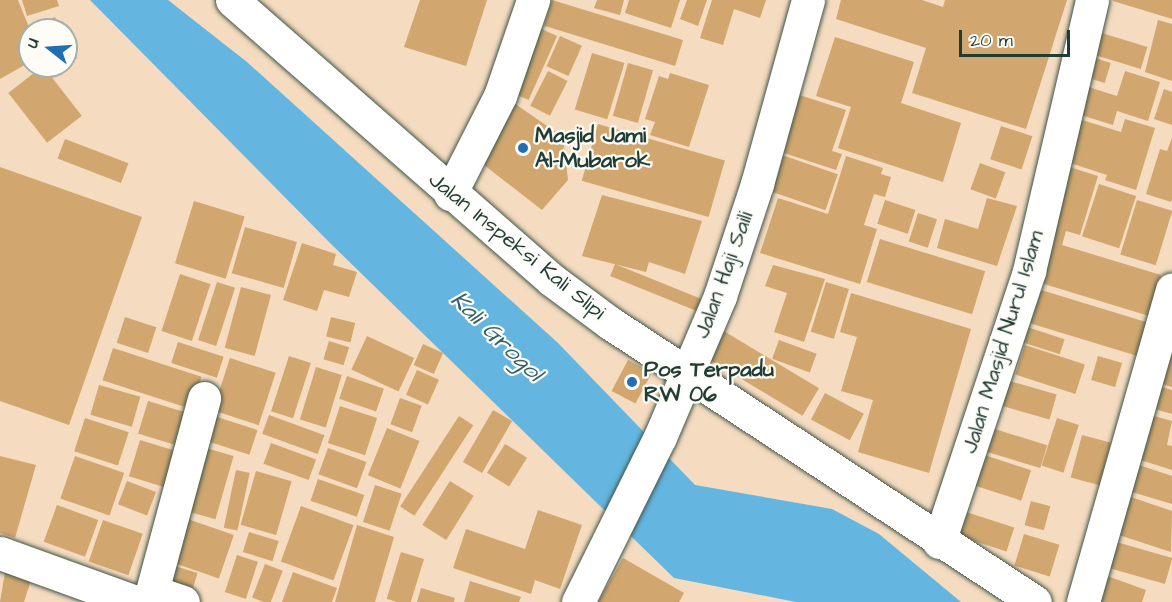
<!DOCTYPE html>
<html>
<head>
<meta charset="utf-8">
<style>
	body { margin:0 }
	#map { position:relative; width:1172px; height:602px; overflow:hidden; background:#f5dbbf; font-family:"Architects Daughter",sans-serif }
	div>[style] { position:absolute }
	.water>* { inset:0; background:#64b6e0 }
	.building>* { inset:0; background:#d1a76f; transform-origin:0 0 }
	.roads { filter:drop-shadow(0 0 2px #3f5549) drop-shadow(0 0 2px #3f5549) }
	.minor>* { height:33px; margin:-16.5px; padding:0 16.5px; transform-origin:16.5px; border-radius:16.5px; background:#fff }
	.tertiary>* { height:33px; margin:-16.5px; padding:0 16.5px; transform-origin:16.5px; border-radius:16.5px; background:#fff }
	.dots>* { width:16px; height:16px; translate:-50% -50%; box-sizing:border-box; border:3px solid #fdfcf7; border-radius:50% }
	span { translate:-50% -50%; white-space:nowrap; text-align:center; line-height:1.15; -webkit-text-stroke:4.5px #fdfcf7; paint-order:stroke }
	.poi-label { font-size:22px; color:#1f3d34; font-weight:700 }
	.left { translate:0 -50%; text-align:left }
	.street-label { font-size:22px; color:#1f3d34 }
	.water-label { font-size:24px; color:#346168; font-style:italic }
	.north { position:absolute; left:18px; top:18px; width:60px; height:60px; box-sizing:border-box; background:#fdfcf7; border:2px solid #a4b0a9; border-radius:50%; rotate:287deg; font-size:16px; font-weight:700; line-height:24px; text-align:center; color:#1f3d34 }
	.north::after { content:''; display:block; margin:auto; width:21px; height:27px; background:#1f6fb2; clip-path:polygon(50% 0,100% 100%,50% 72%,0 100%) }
	.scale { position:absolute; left:959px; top:30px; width:111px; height:27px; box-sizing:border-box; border:3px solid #1f3d34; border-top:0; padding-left:8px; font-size:18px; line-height:21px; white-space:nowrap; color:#1f3d34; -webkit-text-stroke:4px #fdfcf7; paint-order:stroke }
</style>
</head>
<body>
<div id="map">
	<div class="water">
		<div style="clip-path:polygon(90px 0,168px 0,247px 62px,558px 343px,695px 485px,832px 509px,879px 534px,961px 602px,796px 602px,674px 578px,329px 242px)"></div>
	</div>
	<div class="building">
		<div style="clip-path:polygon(0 0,18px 0,30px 30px,30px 62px,0 79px)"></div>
		<div style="clip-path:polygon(22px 0,57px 0,59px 6px,27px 16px)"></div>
		<div style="clip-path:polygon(420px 0,487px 0,466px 66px,404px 47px)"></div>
		<div style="left:552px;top:0;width:137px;height:27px;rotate:17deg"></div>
		<div style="clip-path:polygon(597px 0,624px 0,620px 15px,594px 8px)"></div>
		<div style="clip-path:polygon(629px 0,680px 0,671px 28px,625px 13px)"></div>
		<div style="clip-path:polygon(687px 0,707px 0,698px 26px,680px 19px)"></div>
		<div style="clip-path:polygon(712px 0,766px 0,760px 18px,734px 9px,723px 45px,700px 38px)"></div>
		<div style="clip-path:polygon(841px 0,922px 0,943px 7px,945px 0,1067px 0,1026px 129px,912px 93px,926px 48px,836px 19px)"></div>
		<div style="clip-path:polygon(1113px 0,1172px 0,1172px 19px,1113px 1px)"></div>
		<div style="clip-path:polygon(55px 17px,62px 30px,33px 30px,32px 28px)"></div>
		<div style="clip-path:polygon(1158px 20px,1172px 24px,1172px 81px,1145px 72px)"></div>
		<div style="left:537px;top:27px;width:22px;height:70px;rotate:24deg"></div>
		<div style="left:1092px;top:30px;width:58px;height:23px;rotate:17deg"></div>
		<div style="left:560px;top:36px;width:24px;height:33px;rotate:24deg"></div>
		<div style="clip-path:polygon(835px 37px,914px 62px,901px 103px,961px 123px,943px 182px,838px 148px,851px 107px,816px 96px)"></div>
		<div style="clip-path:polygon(72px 48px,77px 58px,66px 63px,66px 51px)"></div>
		<div style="left:592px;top:53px;width:34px;height:59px;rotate:17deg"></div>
		<div style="left:1085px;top:55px;width:27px;height:21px;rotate:17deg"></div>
		<div style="left:628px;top:63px;width:26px;height:55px;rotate:16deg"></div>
		<div style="left:43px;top:66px;width:63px;height:44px;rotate:52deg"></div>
		<div style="left:548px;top:71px;width:22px;height:39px;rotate:27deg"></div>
		<div style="clip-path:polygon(1125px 71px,1160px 82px,1148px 121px,1117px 111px,1113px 125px,1068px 111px,1076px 83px,1117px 96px)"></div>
		<div style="clip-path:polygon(670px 73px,709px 85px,689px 147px,650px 135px,655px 122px,645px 119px,659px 76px,668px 79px)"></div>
		<div style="clip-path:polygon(1164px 89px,1172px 92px,1172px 125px,1154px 119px)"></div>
		<div style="clip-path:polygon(787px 91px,846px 110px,832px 151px,842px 154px,836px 170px,784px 153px,788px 140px,773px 135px)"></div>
		<div style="clip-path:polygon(511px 101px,563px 137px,568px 180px,542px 210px,475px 158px)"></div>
		<div style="clip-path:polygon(1069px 116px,1121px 132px,1125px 119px,1155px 128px,1136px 190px,1105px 180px,1107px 175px,1055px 158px)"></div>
		<div style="left:598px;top:124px;width:132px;height:59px;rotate:16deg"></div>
		<div style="left:1001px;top:126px;width:33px;height:35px;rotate:18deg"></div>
		<div style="clip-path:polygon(1172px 138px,1172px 199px,1171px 202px,1146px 194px,1160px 149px,1167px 151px)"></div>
		<div style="left:65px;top:139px;width:68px;height:21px;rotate:21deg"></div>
		<div style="left:782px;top:155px;width:59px;height:38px;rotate:19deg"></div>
		<div style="clip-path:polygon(846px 156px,883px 168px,881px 174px,891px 177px,885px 197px,874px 194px,864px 225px,877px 229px,860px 284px,760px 253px,778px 198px,828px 214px)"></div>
		<div style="left:980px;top:163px;width:27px;height:28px;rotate:20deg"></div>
		<div style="clip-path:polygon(1060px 164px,1098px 176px,1080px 235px,1066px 231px,1062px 245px,1161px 275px,1149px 316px,1031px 280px)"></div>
		<div style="clip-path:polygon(0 167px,142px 217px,69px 425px,0 401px)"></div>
		<div style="left:1099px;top:184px;width:39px;height:55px;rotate:18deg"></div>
		<div style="clip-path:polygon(602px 195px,702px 221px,685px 274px,649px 262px,646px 272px,582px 256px)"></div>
		<div style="clip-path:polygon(987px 198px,1017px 206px,997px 266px,937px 248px,945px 219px,978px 229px)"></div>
		<div style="left:885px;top:200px;width:32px;height:25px;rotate:18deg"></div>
		<div style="left:1137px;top:200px;width:37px;height:57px;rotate:17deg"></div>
		<div style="left:194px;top:201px;width:53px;height:65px;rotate:17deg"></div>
		<div style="left:918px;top:213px;width:20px;height:30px;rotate:18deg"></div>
		<div style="left:245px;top:227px;width:54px;height:48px;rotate:16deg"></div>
		<div style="left:880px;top:239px;width:110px;height:45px;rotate:17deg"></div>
		<div style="clip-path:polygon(302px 243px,336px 254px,333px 265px,357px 272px,349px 297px,324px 290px,317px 311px,283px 300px)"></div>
		<div style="left:615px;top:264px;width:98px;height:13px;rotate:22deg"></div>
		<div style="clip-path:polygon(773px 265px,825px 279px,804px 342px,774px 332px,787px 293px,765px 286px)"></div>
		<div style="left:180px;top:274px;width:32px;height:60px;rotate:18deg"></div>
		<div style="left:217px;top:282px;width:19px;height:61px;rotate:18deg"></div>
		<div style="left:826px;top:282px;width:24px;height:52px;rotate:17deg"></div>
		<div style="left:1028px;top:286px;width:126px;height:35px;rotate:17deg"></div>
		<div style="left:241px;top:287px;width:31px;height:63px;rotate:15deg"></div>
		<div style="clip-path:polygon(851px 293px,971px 329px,929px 473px,858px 452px,873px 400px,841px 391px,857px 337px,840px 332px)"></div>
		<div style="left:125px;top:317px;width:33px;height:27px;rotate:18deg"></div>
		<div style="left:331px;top:317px;width:25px;height:20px;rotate:14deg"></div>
		<div style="left:1018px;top:324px;width:49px;height:16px;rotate:18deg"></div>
		<div style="left:717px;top:327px;width:119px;height:32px;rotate:31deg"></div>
		<div style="left:367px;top:336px;width:52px;height:37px;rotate:25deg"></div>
		<div style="left:779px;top:340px;width:40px;height:20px;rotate:20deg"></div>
		<div style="left:329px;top:341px;width:21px;height:19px;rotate:17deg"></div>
		<div style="left:178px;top:342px;width:48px;height:22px;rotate:18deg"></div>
		<div style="clip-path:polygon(1172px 343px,1172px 387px,1153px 381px)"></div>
		<div style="left:423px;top:344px;width:22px;height:23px;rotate:24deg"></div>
		<div style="left:1025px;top:345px;width:63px;height:31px;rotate:18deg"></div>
		<div style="left:113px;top:348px;width:93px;height:34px;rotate:18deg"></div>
		<div style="left:289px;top:356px;width:23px;height:58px;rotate:18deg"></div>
		<div style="left:1098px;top:356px;width:25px;height:25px;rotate:16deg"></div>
		<div style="left:230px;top:358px;width:48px;height:55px;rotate:18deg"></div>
		<div style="left:628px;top:360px;width:27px;height:35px;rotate:28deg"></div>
		<div style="left:316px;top:367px;width:27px;height:55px;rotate:17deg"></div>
		<div style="left:417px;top:370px;width:24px;height:27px;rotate:24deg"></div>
		<div style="left:347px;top:376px;width:39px;height:24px;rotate:19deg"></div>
		<div style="left:999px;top:378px;width:60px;height:26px;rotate:16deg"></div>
		<div style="clip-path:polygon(1151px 384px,1172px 390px,1172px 414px,1144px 406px)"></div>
		<div style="left:99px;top:385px;width:43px;height:31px;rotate:16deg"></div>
		<div style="left:825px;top:393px;width:44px;height:30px;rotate:28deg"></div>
		<div style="left:400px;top:398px;width:23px;height:28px;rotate:20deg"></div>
		<div style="left:148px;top:401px;width:50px;height:34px;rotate:17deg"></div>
		<div style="left:340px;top:406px;width:39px;height:39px;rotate:18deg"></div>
		<div style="left:493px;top:410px;width:22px;height:60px;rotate:30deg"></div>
		<div style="left:208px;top:414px;width:52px;height:26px;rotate:18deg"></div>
		<div style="clip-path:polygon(1147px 414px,1172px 421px,1167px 445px,1172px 446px,1172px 470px,1131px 457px)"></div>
		<div style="left:269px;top:415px;width:59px;height:20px;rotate:20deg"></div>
		<div style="left:459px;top:416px;width:17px;height:108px;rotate:33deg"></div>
		<div style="left:85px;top:418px;width:46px;height:35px;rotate:18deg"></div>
		<div style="left:1057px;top:418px;width:23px;height:50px;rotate:18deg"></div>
		<div style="left:988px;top:427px;width:62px;height:24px;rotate:17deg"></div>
		<div style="left:387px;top:428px;width:35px;height:51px;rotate:22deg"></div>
		<div style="left:1082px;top:435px;width:30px;height:44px;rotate:15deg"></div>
		<div style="left:140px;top:440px;width:47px;height:38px;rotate:17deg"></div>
		<div style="left:271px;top:443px;width:48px;height:22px;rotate:20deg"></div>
		<div style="left:505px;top:444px;width:26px;height:34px;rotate:32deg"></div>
		<div style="left:199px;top:446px;width:36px;height:66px;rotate:16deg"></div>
		<div style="left:328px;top:448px;width:41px;height:28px;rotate:20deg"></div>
		<div style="left:975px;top:452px;width:59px;height:32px;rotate:18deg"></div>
		<div style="clip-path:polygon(0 456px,36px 465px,15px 538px,0 533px)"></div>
		<div style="left:75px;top:456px;width:52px;height:45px;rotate:19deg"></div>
		<div style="clip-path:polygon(1130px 462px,1172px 476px,1172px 504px,1122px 489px)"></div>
		<div style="left:236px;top:470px;width:14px;height:59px;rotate:12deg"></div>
		<div style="left:256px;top:471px;width:37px;height:56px;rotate:16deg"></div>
		<div style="left:318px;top:479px;width:49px;height:23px;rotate:19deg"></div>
		<div style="left:127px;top:481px;width:31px;height:25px;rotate:21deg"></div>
		<div style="left:450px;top:481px;width:28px;height:52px;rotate:32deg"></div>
		<div style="left:375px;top:485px;width:28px;height:39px;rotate:18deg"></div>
		<div style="clip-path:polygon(1128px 496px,1172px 511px,1171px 552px,1116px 534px)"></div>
		<div style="left:1031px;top:501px;width:20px;height:25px;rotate:15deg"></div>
		<div style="left:57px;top:505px;width:44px;height:39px;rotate:20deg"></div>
		<div style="left:301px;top:506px;width:56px;height:59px;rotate:20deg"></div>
		<div style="clip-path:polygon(538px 510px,582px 525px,560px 589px,535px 580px,531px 594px,453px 568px,466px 529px,525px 549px)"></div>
		<div style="left:960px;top:510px;width:57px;height:25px;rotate:18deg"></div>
		<div style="left:179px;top:516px;width:58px;height:46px;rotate:19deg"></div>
		<div style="left:103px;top:520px;width:42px;height:44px;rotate:19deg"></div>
		<div style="clip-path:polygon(357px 525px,394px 537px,375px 602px,335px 602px)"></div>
		<div style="left:249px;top:532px;width:31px;height:21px;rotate:17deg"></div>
		<div style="left:1024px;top:534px;width:37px;height:33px;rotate:17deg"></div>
		<div style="left:1106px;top:539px;width:69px;height:27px;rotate:16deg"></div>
		<div style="left:401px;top:552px;width:24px;height:49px;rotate:17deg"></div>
		<div style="left:237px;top:555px;width:22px;height:39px;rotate:18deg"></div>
		<div style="clip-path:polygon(623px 558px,684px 593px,679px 602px,598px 602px)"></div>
		<div style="left:165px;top:563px;width:34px;height:27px;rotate:17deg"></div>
		<div style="left:265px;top:564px;width:19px;height:36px;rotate:21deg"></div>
		<div style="clip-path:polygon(6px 566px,33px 574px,24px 602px,0 602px)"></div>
		<div style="clip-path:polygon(293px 572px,337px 588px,332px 602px,282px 602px)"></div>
		<div style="clip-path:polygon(1099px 573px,1146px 590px,1142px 602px,1089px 602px)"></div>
		<div style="clip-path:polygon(470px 581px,521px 597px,519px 602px,464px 602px)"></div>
		<div style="clip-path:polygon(421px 588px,455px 598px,454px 602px,417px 602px)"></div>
	</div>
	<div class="roads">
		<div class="minor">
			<div style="left:450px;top:194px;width:110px;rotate:-63deg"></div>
			<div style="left:500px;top:96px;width:102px;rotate:-71deg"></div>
			<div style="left:939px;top:542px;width:286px;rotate:-71.6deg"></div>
			<div style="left:1029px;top:271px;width:278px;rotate:-76.9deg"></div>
			<div style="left:0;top:553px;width:144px;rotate:19.9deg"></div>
			<div style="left:151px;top:595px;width:204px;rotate:-74.9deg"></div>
			<div style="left:138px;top:602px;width:26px;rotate:-16deg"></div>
			<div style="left:163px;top:595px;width:21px;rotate:19deg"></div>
			<div style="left:578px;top:602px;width:184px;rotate:-63.6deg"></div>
			<div style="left:660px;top:437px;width:153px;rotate:-66.9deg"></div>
			<div style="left:720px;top:296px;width:118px;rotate:-71.7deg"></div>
			<div style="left:757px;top:184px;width:191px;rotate:-74.5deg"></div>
			<div style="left:1083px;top:602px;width:325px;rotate:-74.1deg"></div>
		</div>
		<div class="tertiary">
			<div style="left:232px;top:0;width:425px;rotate:41.2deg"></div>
			<div style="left:552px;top:280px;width:72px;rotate:36.6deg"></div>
			<div style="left:610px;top:323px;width:508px;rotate:33.28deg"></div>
		</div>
	</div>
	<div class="dots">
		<div style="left:523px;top:148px;background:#1f6fb2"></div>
		<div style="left:632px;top:382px;background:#1f6fb2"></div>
	</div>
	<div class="poi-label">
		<span class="left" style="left:535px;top:148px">Masjid Jami<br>Al-Mubarok</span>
		<span class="left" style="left:644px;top:382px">Pos Terpadu<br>RW 06</span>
	</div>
	<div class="street-label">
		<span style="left:517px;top:246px;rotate:39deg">Jalan Inspeksi Kali Slipi</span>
		<span style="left:724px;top:275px;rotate:-70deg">Jalan Haji Saili</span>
		<span style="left:1003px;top:342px;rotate:-73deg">Jalan Masjid Nurul Islam</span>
	</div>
	<div class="water-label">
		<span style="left:496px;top:337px;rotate:44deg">Kali Grogol</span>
	</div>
	<div class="north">U</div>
	<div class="scale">20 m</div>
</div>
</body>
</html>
